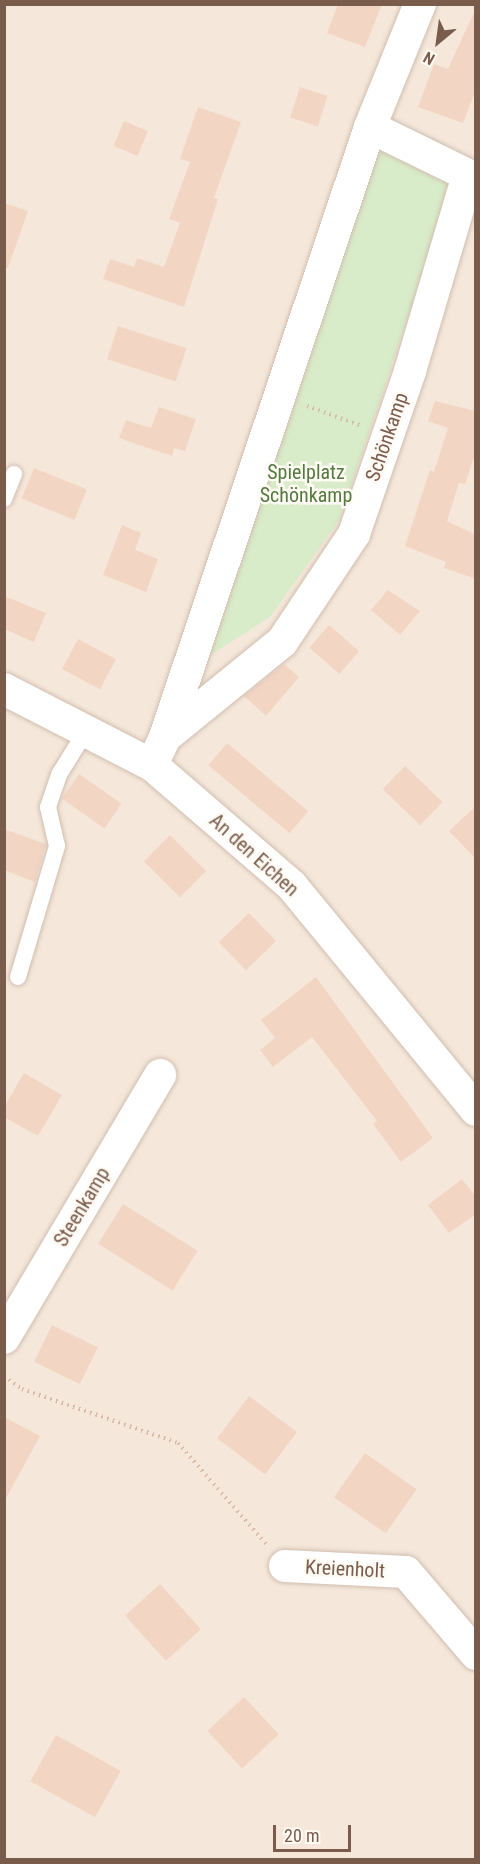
<!DOCTYPE html>
<html>
<head>
<meta charset="utf-8">
<style>
	body { margin:0 }
	#map { position:relative; width:480px; height:1864px; overflow:hidden; background:#fdf6ec; font-family:"Roboto Condensed",sans-serif }
	div>[style] { position:absolute }
	.residential>* { inset:0; background:#f5e8da; transform-origin:0 0 }
	.green>* { inset:0; background:#d8ecc9 }
	.building>* { inset:0; background:#f3d5c3; transform-origin:0 0 }
	.path>* { height:4px; margin-top:-2px; transform-origin:0; background:repeating-linear-gradient(90deg,#d9b8a5 0 1.5px,transparent 0 6px) }
	.roads { filter:drop-shadow(0 0 2px #d1beb0) drop-shadow(0 0 2px #d1beb0) }
	.lane>* { height:16px; margin:-8px; padding:0 8px; transform-origin:8px; border-radius:8px; background:#fff }
	.street>* { height:32px; margin:-16px; padding:0 16px; transform-origin:16px; border-radius:16px; background:#fff }
	span { translate:-50% -50%; white-space:nowrap; text-align:center; line-height:1.15; -webkit-text-stroke:5px #fffaf3; paint-order:stroke }
	.street-label { font-size:20px; color:#7a5c4d }
	.park-label { font-size:20px; color:#537a41 }
	.frame { position:absolute; inset:0; border:6px solid #7a5c4d; pointer-events:none }
	.north { position:absolute; left:408px; top:12px; width:60px; height:60px; -webkit-text-stroke:4px #fffaf3; paint-order:stroke; rotate:209deg; font-size:16px; font-weight:700; line-height:24px; text-align:center; color:#7a5c4d }
	.north::after { content:''; display:block; margin:auto; width:21px; height:27px; background:#7a5c4d; clip-path:polygon(50% 0,100% 100%,50% 72%,0 100%) }
	.scale { position:absolute; left:273px; top:1825px; width:78px; height:27px; box-sizing:border-box; border:3px solid #7a5c4d; border-top:0; padding-left:8px; font-size:18px; line-height:21px; white-space:nowrap; color:#7a5c4d; -webkit-text-stroke:4px #fffaf3; paint-order:stroke }
</style>
</head>
<body>
<div id="map">
	<div class="residential">
		<div style="left:5px;top:5px;width:470px;height:1854px"></div>
	</div>
	<div class="green">
		<div style="clip-path:polygon(380px 148px,455px 178px,340px 519px,270px 617px,195px 665px)"></div>
	</div>
	<div class="building">
		<div style="clip-path:polygon(338px 4px,382px 4px,365px 47px,327px 33px)"></div>
		<div style="clip-path:polygon(476px 8px,476px 89px,463px 123px,418px 107px,434px 64px,448px 69px)"></div>
		<div style="left:300px;top:87px;width:29px;height:32px;rotate:18deg"></div>
		<div style="clip-path:polygon(198px 107px,241px 122px,214px 198px,218px 199px,184px 307px,103px 279px,110px 259px,134px 267px,137px 258px,164px 267px,180px 223px,169px 219px,190px 162px,180px 159px)"></div>
		<div style="left:124px;top:121px;width:26px;height:27px;rotate:23deg"></div>
		<div style="clip-path:polygon(4px 203px,28px 211px,8px 268px,4px 268px)"></div>
		<div style="left:118px;top:326px;width:72px;height:35px;rotate:18deg"></div>
		<div style="clip-path:polygon(435px 401px,476px 411px,476px 451px,465px 484px,459px 483px,447px 521px,476px 535px,476px 579px,444px 568px,446px 562px,405px 546px,430px 470px,434px 472px,448px 428px,428px 421px)"></div>
		<div style="clip-path:polygon(159px 407px,196px 419px,185px 451px,174px 448px,172px 456px,119px 438px,126px 420px,151px 428px)"></div>
		<div style="left:34px;top:468px;width:57px;height:33px;rotate:22deg"></div>
		<div style="clip-path:polygon(122px 525px,141px 533px,135px 550px,158px 559px,146px 592px,103px 575px)"></div>
		<div style="clip-path:polygon(388px 590px,420px 611px,400px 635px,371px 610px)"></div>
		<div style="clip-path:polygon(4px 596px,46px 613px,34px 642px,4px 629px)"></div>
		<div style="left:329px;top:625px;width:40px;height:30px;rotate:41deg"></div>
		<div style="left:78px;top:639px;width:43px;height:34px;rotate:28deg"></div>
		<div style="clip-path:polygon(284px 664px,299px 677px,266px 716px,244px 696px)"></div>
		<div style="left:227px;top:743px;width:106px;height:29px;rotate:40deg"></div>
		<div style="left:405px;top:766px;width:52px;height:32px;rotate:44deg"></div>
		<div style="left:79px;top:774px;width:52px;height:30px;rotate:35deg"></div>
		<div style="clip-path:polygon(476px 806px,476px 859px,449px 831px)"></div>
		<div style="clip-path:polygon(4px 829px,46px 844px,35px 882px,4px 870px)"></div>
		<div style="left:170px;top:835px;width:51px;height:37px;rotate:45deg"></div>
		<div style="left:249px;top:913px;width:39px;height:42px;rotate:46deg"></div>
		<div style="clip-path:polygon(316px 977px,433px 1138px,401px 1162px,373px 1124px,377px 1121px,312px 1037px,273px 1067px,260px 1050px,275px 1038px,261px 1020px)"></div>
		<div style="clip-path:polygon(24px 1073px,62px 1095px,38px 1136px,4px 1117px,4px 1107px)"></div>
		<div style="clip-path:polygon(462px 1179px,476px 1197px,476px 1214px,449px 1233px,428px 1205px)"></div>
		<div style="left:123px;top:1204px;width:88px;height:47px;rotate:32deg"></div>
		<div style="left:52px;top:1325px;width:51px;height:41px;rotate:26deg"></div>
		<div style="left:249px;top:1396px;width:60px;height:53px;rotate:37deg"></div>
		<div style="clip-path:polygon(4px 1417px,40px 1436px,4px 1502px)"></div>
		<div style="left:365px;top:1453px;width:63px;height:54px;rotate:35deg"></div>
		<div style="left:160px;top:1584px;width:61px;height:47px;rotate:48deg"></div>
		<div style="left:244px;top:1697px;width:51px;height:50px;rotate:47deg"></div>
		<div style="left:56px;top:1735px;width:74px;height:53px;rotate:29deg"></div>
	</div>
	<div class="path">
		<div style="left:307px;top:406px;width:59px;rotate:20deg"></div>
		<div style="left:4px;top:1376px;width:22px;rotate:36deg"></div>
		<div style="left:22px;top:1389px;width:165px;rotate:19.1deg"></div>
		<div style="left:178px;top:1443px;width:137px;rotate:48.9deg"></div>
	</div>
	<div class="roads">
		<div class="lane">
			<div style="left:4px;top:499px;width:27px;rotate:-68deg"></div>
			<div style="left:18px;top:977px;width:137px;rotate:-73.4deg"></div>
			<div style="left:57px;top:846px;width:40px;rotate:-103deg"></div>
			<div style="left:48px;top:807px;width:36px;rotate:-71deg"></div>
			<div style="left:60px;top:773px;width:49px;rotate:-58.2deg"></div>
		</div>
		<div class="street">
			<div style="left:4px;top:689px;width:166px;rotate:27.2deg"></div>
			<div style="left:152px;top:765px;width:185px;rotate:40.8deg"></div>
			<div style="left:292px;top:886px;width:290px;rotate:50.6deg"></div>
			<div style="left:165px;top:737px;width:151px;rotate:-39.1deg"></div>
			<div style="left:282px;top:642px;width:130px;rotate:-56.3deg"></div>
			<div style="left:354px;top:534px;width:172px;rotate:-71deg"></div>
			<div style="left:410px;top:371px;width:204px;rotate:-73.5deg"></div>
			<div style="left:468px;top:175px;width:109px;rotate:-153.9deg"></div>
			<div style="left:152px;top:765px;width:31px;rotate:-65deg"></div>
			<div style="left:165px;top:737px;width:644px;rotate:-71.42deg"></div>
			<div style="left:370px;top:127px;width:133px;rotate:-67.9deg"></div>
			<div style="left:4px;top:1338px;width:306px;rotate:-59.3deg"></div>
			<div style="left:285px;top:1566px;width:121px;rotate:2.8deg"></div>
			<div style="left:406px;top:1572px;width:108px;rotate:49.5deg"></div>
		</div>
	</div>
	<div class="street-label">
		<span style="left:387px;top:437px;rotate:-71deg">Schönkamp</span>
		<span style="left:254px;top:855px;rotate:42deg">An den Eichen</span>
		<span style="left:82px;top:1207px;rotate:-59deg">Steenkamp</span>
		<span style="left:345px;top:1569px;rotate:3deg">Kreienholt</span>
	</div>
	<div class="park-label">
		<span style="left:306px;top:484px">Spielplatz<br>Schönkamp</span>
	</div>
	<div class="frame"></div>
	<div class="north">N</div>
	<div class="scale">20 m</div>
</div>
</body>
</html>
